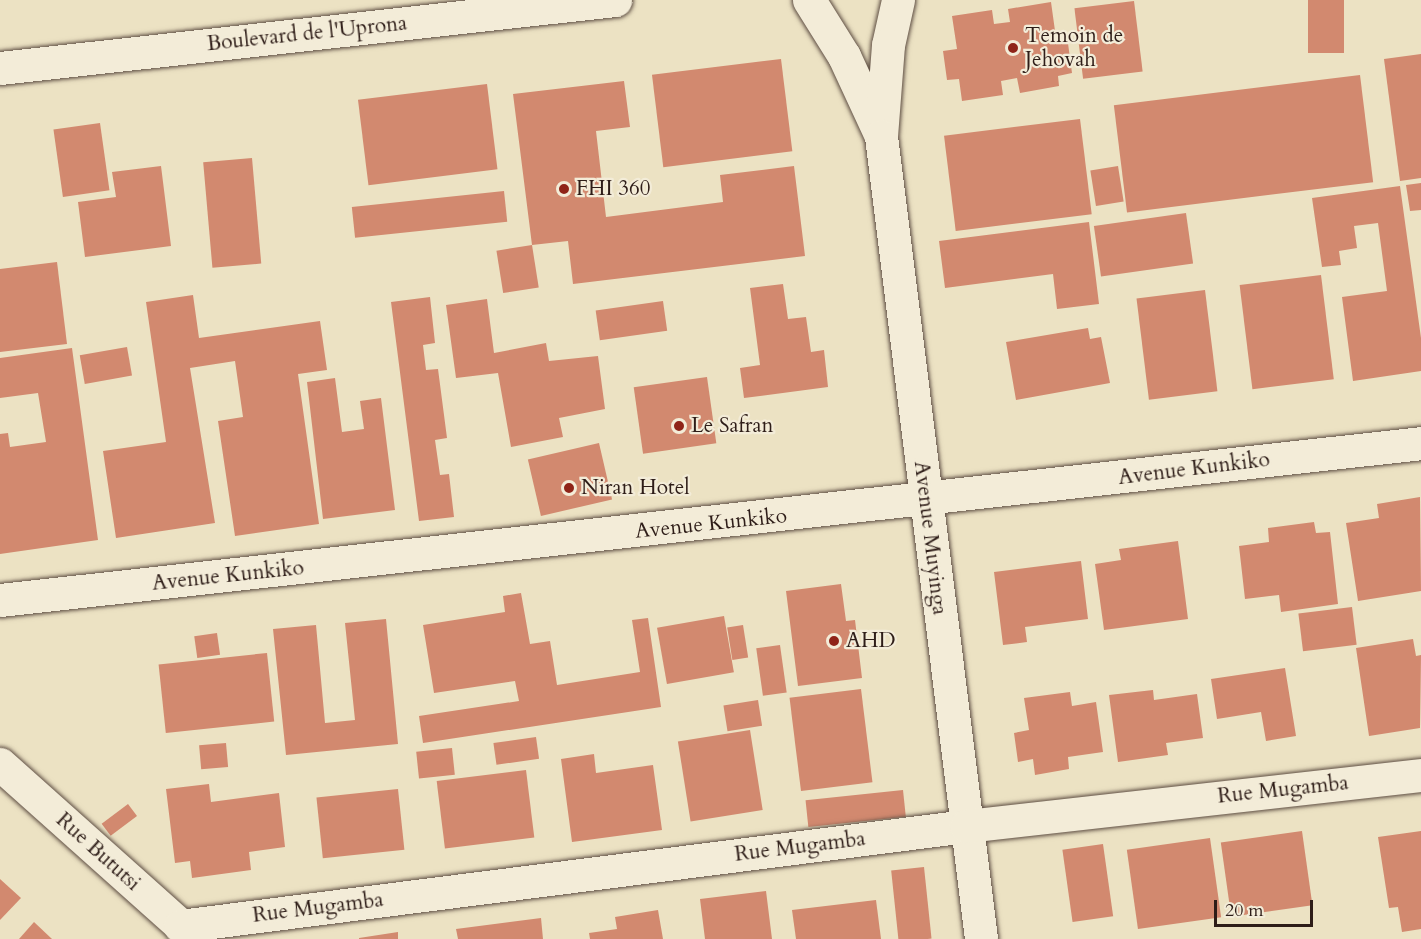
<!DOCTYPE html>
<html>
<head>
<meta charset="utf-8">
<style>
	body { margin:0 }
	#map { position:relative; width:1421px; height:939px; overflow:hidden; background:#ece2c3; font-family:Cardo,serif }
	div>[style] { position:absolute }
	.building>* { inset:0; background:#d2896f; transform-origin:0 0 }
	.roads { filter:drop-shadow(0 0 2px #5e4e43) drop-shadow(0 0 2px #5e4e43) }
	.minor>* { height:33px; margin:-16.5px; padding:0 16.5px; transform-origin:16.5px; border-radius:16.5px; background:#f3ecd8 }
	.dots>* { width:16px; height:16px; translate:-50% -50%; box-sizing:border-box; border:3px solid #f3ecd8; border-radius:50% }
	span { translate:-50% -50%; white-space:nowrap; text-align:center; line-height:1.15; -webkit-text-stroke:4.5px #f3ecd8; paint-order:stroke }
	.street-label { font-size:21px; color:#2e1d18 }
	.poi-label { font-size:21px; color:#2e1d18 }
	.left { translate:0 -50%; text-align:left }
	.scale { position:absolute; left:1214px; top:900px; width:99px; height:27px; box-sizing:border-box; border:3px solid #2e1d18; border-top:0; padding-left:8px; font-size:18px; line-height:21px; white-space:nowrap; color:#2e1d18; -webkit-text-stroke:4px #f3ecd8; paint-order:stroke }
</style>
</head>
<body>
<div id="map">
	<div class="building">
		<div style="left:1308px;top:0;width:36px;height:53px"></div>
		<div style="left:1134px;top:1px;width:71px;height:60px;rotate:83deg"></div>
		<div style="clip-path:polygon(1051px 2px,1056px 38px,1067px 36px,1072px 73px,1058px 76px,1059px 86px,1020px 93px,1017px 78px,1001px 81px,1003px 95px,962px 101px,959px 79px,947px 80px,943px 51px,957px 49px,952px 16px,992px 10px,994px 24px,1010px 22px,1008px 9px)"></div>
		<div style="clip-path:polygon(1421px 54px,1421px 178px,1400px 181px,1384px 59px)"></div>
		<div style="left:781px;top:59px;width:93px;height:130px;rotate:83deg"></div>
		<div style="left:1360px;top:75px;width:108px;height:248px;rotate:83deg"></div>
		<div style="clip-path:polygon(624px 81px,630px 127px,596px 131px,606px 217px,723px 202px,720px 175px,794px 166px,805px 256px,573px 284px,568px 241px,532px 245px,513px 94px)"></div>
		<div style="left:487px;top:84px;width:86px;height:130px;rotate:83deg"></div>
		<div style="left:1080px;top:119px;width:96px;height:137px;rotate:83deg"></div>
		<div style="left:100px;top:123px;width:68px;height:47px;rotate:82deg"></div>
		<div style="left:252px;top:158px;width:106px;height:49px;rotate:85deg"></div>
		<div style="clip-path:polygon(161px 166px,171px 246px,85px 257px,78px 202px,116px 197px,112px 172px)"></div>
		<div style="left:1118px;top:166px;width:36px;height:28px;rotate:81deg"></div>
		<div style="clip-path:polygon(1421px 183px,1421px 210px,1410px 211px,1406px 185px)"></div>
		<div style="clip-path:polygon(1400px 186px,1421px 338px,1421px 371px,1353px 381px,1342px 297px,1387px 291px,1378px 223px,1354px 226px,1357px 248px,1339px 251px,1341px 265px,1322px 267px,1312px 198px)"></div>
		<div style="left:504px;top:191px;width:31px;height:153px;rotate:84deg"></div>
		<div style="left:1186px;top:213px;width:51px;height:93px;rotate:82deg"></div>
		<div style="clip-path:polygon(1089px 222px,1099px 304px,1057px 309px,1053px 274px,945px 288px,939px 241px)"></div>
		<div style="left:532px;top:245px;width:43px;height:36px;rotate:81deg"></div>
		<div style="clip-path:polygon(57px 262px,67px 344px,0 352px,0 269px)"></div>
		<div style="left:1321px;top:275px;width:105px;height:82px;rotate:83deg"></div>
		<div style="clip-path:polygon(783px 284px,788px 319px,806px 317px,811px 352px,824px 350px,828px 387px,744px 398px,740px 368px,760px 365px,750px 288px)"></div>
		<div style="left:1205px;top:290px;width:102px;height:69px;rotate:83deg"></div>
		<div style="clip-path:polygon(193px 295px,199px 338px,320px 321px,327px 370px,298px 374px,319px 524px,235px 536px,218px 421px,243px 417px,235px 361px,190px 368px,215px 523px,116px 538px,103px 451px,166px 442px,146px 302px)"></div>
		<div style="clip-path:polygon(430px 297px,435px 343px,423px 345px,426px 370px,438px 369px,447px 438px,435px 440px,440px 475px,449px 474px,454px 517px,419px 521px,391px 302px)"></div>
		<div style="clip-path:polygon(487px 299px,494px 353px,546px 343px,549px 361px,598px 356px,605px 409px,559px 418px,563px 437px,511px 447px,498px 373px,456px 378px,446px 305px)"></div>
		<div style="left:663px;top:301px;width:30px;height:68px;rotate:82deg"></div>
		<div style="clip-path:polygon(1088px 328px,1090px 339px,1101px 337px,1110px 383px,1016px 400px,1006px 342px)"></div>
		<div style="left:127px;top:347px;width:29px;height:48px;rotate:80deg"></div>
		<div style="clip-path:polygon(72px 348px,98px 540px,0 554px,0 434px,8px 433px,10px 447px,46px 442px,38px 393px,0 398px,0 358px)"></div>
		<div style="left:707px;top:377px;width:67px;height:74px;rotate:82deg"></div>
		<div style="clip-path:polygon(335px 378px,342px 432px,364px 429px,360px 401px,381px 398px,395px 510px,323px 519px,307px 382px)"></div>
		<div style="left:599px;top:443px;width:58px;height:73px;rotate:77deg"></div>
		<div style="clip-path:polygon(1420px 497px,1421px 591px,1358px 601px,1346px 523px,1379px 518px,1377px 504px)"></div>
		<div style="clip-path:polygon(1314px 522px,1316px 533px,1330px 532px,1338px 604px,1281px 612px,1279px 595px,1245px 599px,1239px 546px,1269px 542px,1268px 528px)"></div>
		<div style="clip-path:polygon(1178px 541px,1188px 619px,1104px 630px,1095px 564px,1121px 560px,1119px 549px)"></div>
		<div style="clip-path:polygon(1081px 561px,1088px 619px,1025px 627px,1027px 642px,1003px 645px,994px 572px)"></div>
		<div style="clip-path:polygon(841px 584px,846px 621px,855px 620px,862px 678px,798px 686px,786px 591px)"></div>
		<div style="clip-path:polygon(521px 593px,530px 644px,550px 641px,557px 685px,640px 672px,632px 620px,648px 618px,661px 707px,423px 743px,419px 716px,519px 701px,515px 681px,434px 693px,423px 625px,505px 612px,503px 596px)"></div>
		<div style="left:1352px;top:607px;width:38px;height:54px;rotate:83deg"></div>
		<div style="left:724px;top:616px;width:57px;height:68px;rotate:80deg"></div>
		<div style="clip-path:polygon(386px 619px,398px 744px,286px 755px,273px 629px,316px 625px,325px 723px,355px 720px,345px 623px)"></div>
		<div style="left:743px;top:625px;width:33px;height:16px;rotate:81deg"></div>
		<div style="left:217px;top:633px;width:22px;height:23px;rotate:82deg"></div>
		<div style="clip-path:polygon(1413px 639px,1416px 656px,1421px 655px,1420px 728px,1369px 736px,1356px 648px)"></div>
		<div style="left:780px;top:645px;width:48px;height:24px;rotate:82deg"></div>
		<div style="left:267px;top:653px;width:69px;height:109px;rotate:84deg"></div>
		<div style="clip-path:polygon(1285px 668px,1296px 736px,1266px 741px,1261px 712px,1217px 719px,1211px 679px)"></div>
		<div style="left:861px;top:689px;width:94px;height:72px;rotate:83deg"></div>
		<div style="clip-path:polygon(1153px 690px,1154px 700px,1197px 694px,1203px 738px,1166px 743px,1168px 755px,1118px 762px,1109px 695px)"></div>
		<div style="clip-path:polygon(1070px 692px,1072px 706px,1096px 702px,1103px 752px,1068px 757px,1069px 769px,1035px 775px,1033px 759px,1018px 762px,1014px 733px,1029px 730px,1024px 698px)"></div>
		<div style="left:758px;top:700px;width:26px;height:35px;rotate:81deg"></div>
		<div style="left:750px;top:730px;width:81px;height:73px;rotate:81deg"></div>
		<div style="left:536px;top:737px;width:22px;height:43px;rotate:82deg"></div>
		<div style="left:226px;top:743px;width:24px;height:27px;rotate:85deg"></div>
		<div style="left:452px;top:748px;width:27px;height:36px;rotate:84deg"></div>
		<div style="clip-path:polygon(594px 754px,596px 773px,653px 765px,662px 830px,572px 842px,561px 759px)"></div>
		<div style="left:526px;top:770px;width:68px;height:90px;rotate:83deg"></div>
		<div style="clip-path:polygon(209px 784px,211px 802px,279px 793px,285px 847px,249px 852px,251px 870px,192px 878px,190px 861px,175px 863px,166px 789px)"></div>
		<div style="left:398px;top:789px;width:61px;height:82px;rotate:84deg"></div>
		<div style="left:903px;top:790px;width:27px;height:98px;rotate:84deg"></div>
		<div style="left:128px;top:804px;width:15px;height:33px;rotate:53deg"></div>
		<div style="left:1302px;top:831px;width:75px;height:82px;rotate:82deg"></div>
		<div style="clip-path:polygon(1421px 831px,1421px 929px,1402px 932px,1398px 907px,1389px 908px,1378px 837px)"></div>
		<div style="left:1210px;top:838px;width:80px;height:84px;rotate:82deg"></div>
		<div style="left:1103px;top:844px;width:73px;height:41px;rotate:82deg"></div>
		<div style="left:924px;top:867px;width:72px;height:33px;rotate:84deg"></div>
		<div style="clip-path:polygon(0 879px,21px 898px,0 920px)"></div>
		<div style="clip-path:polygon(766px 891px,772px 939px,705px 939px,700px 899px)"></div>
		<div style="clip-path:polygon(876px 900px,881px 939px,796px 939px,792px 910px)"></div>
		<div style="clip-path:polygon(658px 910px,663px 939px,590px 939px,589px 933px,617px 929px,615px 917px)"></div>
		<div style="clip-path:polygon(541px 918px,543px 939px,458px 939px,456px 929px)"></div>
		<div style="clip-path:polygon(34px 922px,52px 939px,19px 939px)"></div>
		<div style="clip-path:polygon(398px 932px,398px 939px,359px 939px,359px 938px)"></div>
	</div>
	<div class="roads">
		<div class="minor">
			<div style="left:809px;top:0;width:66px;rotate:58deg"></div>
			<div style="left:844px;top:56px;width:86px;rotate:65.2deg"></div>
			<div style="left:898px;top:0;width:46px;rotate:102.5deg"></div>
			<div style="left:888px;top:45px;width:91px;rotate:94.4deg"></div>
			<div style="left:881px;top:136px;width:809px;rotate:82.9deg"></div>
			<div style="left:0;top:68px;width:619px;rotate:-6.31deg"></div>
			<div style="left:0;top:600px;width:1430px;rotate:-6.3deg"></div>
			<div style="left:0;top:764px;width:263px;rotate:41.8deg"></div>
			<div style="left:180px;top:926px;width:792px;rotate:-7.25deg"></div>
			<div style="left:966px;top:826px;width:458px;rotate:-6.4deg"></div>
		</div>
	</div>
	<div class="dots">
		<div style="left:1013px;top:48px;background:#8f2418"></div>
		<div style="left:564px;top:189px;background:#8f2418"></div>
		<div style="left:679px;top:426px;background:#8f2418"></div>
		<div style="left:569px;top:488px;background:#8f2418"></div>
		<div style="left:834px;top:641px;background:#8f2418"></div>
	</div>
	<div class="street-label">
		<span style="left:307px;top:34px;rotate:-6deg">Boulevard de l'Uprona</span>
		<span style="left:1194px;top:469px;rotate:-7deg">Avenue Kunkiko</span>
		<span style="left:711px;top:524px;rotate:-6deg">Avenue Kunkiko</span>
		<span style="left:930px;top:538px;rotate:83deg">Avenue Muyinga</span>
		<span style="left:228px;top:576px;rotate:-6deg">Avenue Kunkiko</span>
		<span style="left:1283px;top:790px;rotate:-6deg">Rue Mugamba</span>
		<span style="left:800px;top:847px;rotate:-7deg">Rue Mugamba</span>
		<span style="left:98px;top:852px;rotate:42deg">Rue Bututsi</span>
		<span style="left:318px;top:908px;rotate:-7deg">Rue Mugamba</span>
	</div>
	<div class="poi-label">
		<span class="left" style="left:1025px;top:48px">Temoin de<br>Jehovah</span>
		<span class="left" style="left:576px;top:189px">FHI 360</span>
		<span class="left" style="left:691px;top:426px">Le Safran</span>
		<span class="left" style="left:581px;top:488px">Niran Hotel</span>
		<span class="left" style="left:846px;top:641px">AHD</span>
	</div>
	<div class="scale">20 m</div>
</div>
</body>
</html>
